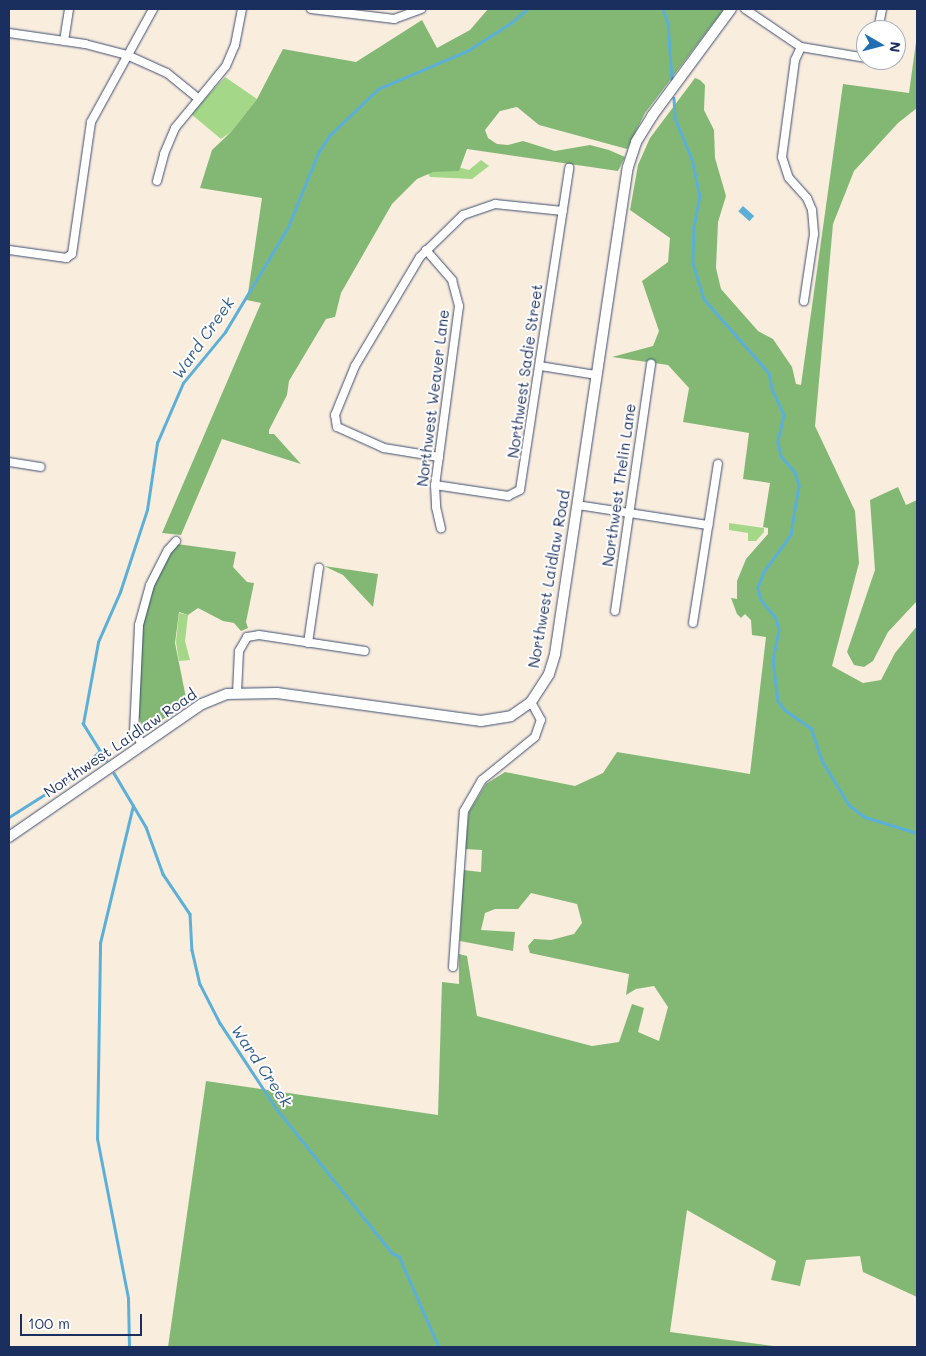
<!DOCTYPE html>
<html>
<head>
<meta charset="utf-8">
<style>
	body { margin:0 }
	#map { position:relative; width:926px; height:1356px; overflow:hidden; background:#f9edde; font-family:Mali,sans-serif }
	div>[style] { position:absolute }
	.green>* { inset:0; background:#a4d888 }
	.forest>* { inset:0; background:#83b874 }
	.water>* { inset:0; background:#5cb0d8; transform-origin:0 0 }
	.stream>* { height:2.5px; margin:-1.25px; padding:0 1.25px; transform-origin:1.25px; border-radius:1.25px; background:#5cb0d8 }
	.roads { filter:drop-shadow(0 0 1px #3c4c71) drop-shadow(0 0 1px #3c4c71) }
	.minor>* { height:8px; margin:-4px; padding:0 4px; transform-origin:4px; border-radius:4px; background:#fff }
	.tertiary>* { height:10px; margin:-5px; padding:0 5px; transform-origin:5px; border-radius:5px; background:#fff }
	span { translate:-50% -50%; white-space:nowrap; text-align:center; line-height:1.15; -webkit-text-stroke:4px #fff; paint-order:stroke }
	.street-label { font-size:15px; color:#1b2f5e }
	.water-label { font-size:16px; color:#325c89; font-style:italic }
	.frame { position:absolute; inset:0; border:10px solid #1b2f5e; pointer-events:none }
	.north { position:absolute; left:856px; top:20px; width:50px; height:50px; box-sizing:border-box; background:#fff; border:1px solid #a4acbf; border-radius:50%; rotate:98deg; font-size:14px; font-weight:700; line-height:20px; text-align:center; color:#1b2f5e }
	.north::after { content:''; display:block; margin:auto; width:18px; height:22px; background:#1f6fb2; clip-path:polygon(50% 0,100% 100%,50% 72%,0 100%) }
	.scale { position:absolute; left:20px; top:1314px; width:122px; height:22px; box-sizing:border-box; border:2px solid #1b2f5e; border-top:0; padding-left:6px; font-size:15px; line-height:18px; white-space:nowrap; color:#1b2f5e; -webkit-text-stroke:4px #fff; paint-order:stroke }
</style>
</head>
<body>
<div id="map">
	<div class="green">
		<div style="clip-path:polygon(225px 77px,257px 99px,231px 132px,221px 139px,191px 114px)"></div>
		<div style="clip-path:polygon(481px 160px,489px 166px,472px 179px,430px 177px,427px 172px,454px 166px,469px 170px)"></div>
		<div style="clip-path:polygon(729px 523px,764px 528px,764px 532px,756px 541px,748px 541px,748px 533px,729px 530px)"></div>
		<div style="clip-path:polygon(179px 613px,188px 615px,185px 641px,190px 660px,179px 661px,176px 642px)"></div>
	</div>
	<div class="forest">
		<div style="clip-path:polygon(488px 9px,724px 9px,645px 113px,627px 149px,539px 125px,517px 107px,500px 111px,485px 130px,488px 138px,497px 144px,508px 145px,523px 141px,555px 151px,590px 145px,609px 150px,625px 157px,618px 171px,467px 149px,459px 171px,433px 172px,417px 179px,392px 204px,341px 293px,335px 317px,326px 319px,289px 381px,287px 395px,269px 430px,269px 434px,274px 434px,301px 464px,222px 439px,181px 535px,162px 533px,261px 303px,247px 300px,262px 198px,200px 188px,212px 150px,231px 132px,257px 99px,283px 49px,356px 62px,422px 20px,437px 48px,470px 30px)"></div>
		<div style="clip-path:polygon(917px 35px,917px 108px,898px 123px,854px 171px,833px 224px,815px 426px,855px 511px,859px 563px,832px 666px,863px 683px,881px 680px,895px 653px,917px 626px,917px 1297px,863px 1272px,860px 1256px,806px 1260px,800px 1286px,771px 1280px,776px 1261px,687px 1210px,670px 1332px,781px 1347px,168px 1347px,206px 1081px,438px 1115px,442px 982px,459px 984px,459px 954px,467px 956px,477px 1016px,592px 1046px,619px 1042px,632px 1004px,644px 1008px,638px 1032px,659px 1041px,668px 1007px,654px 986px,636px 989px,626px 995px,629px 974px,530px 953px,528px 946px,534px 939px,551px 940px,574px 934px,582px 923px,577px 904px,531px 893px,518px 909px,495px 909px,485px 913px,481px 930px,515px 932px,513px 951px,460px 941px,463px 870px,481px 872px,482px 850px,465px 849px,469px 812px,486px 784px,505px 772px,575px 786px,603px 773px,617px 752px,750px 774px,766px 637px,752px 635px,751px 620px,745px 614px,741px 618px,737px 614px,731px 598px,737px 599px,737px 581px,746px 559px,768px 534px,768px 528px,763px 527px,770px 483px,743px 479px,749px 433px,683px 422px,689px 388px,668px 365px,612px 357px,653px 346px,659px 331px,642px 281px,668px 262px,670px 238px,630px 210px,638px 165px,650px 138px,695px 78px,700px 80px,705px 85px,704px 110px,714px 130px,715px 158px,726px 196px,718px 222px,716px 268px,721px 289px,758px 331px,773px 339px,792px 367px,796px 384px,801px 385px,843px 84px,909px 93px)"></div>
		<div style="clip-path:polygon(898px 487px,906px 505px,917px 500px,917px 601px,888px 632px,873px 661px,864px 667px,854px 665px,847px 652px,875px 570px,870px 500px)"></div>
		<div style="clip-path:polygon(177px 544px,236px 552px,233px 567px,247px 582px,254px 583px,246px 622px,248px 628px,241px 631px,234px 623px,223px 621px,198px 608px,188px 615px,179px 612px,175px 643px,187px 703px,144px 732px,139px 717px,142px 613px,164px 560px)"></div>
		<div style="clip-path:polygon(324px 566px,378px 574px,373px 607px,343px 575px)"></div>
	</div>
	<div class="water">
		<div style="left:743px;top:206px;width:15px;height:7px;rotate:42deg"></div>
	</div>
	<div class="stream">
		<div style="left:663px;top:9px;width:15px;rotate:70deg"></div>
		<div style="left:668px;top:23px;width:56px;rotate:85.9deg"></div>
		<div style="left:674px;top:98px;width:20px;rotate:87deg"></div>
		<div style="left:675px;top:118px;width:44px;rotate:67.5deg"></div>
		<div style="left:692px;top:159px;width:38px;rotate:78deg"></div>
		<div style="left:700px;top:196px;width:32px;rotate:101deg"></div>
		<div style="left:694px;top:227px;width:36px;rotate:92deg"></div>
		<div style="left:693px;top:263px;width:38px;rotate:73deg"></div>
		<div style="left:704px;top:299px;width:98px;rotate:48.7deg"></div>
		<div style="left:769px;top:373px;width:16px;rotate:79deg"></div>
		<div style="left:772px;top:389px;width:29px;rotate:65deg"></div>
		<div style="left:784px;top:415px;width:28px;rotate:103deg"></div>
		<div style="left:778px;top:442px;width:14px;rotate:78deg"></div>
		<div style="left:781px;top:456px;width:21px;rotate:49deg"></div>
		<div style="left:795px;top:472px;width:14px;rotate:73deg"></div>
		<div style="left:799px;top:485px;width:51px;rotate:99.1deg"></div>
		<div style="left:791px;top:535px;width:46px;rotate:126.1deg"></div>
		<div style="left:764px;top:572px;width:17px;rotate:111deg"></div>
		<div style="left:758px;top:588px;width:12px;rotate:76deg"></div>
		<div style="left:761px;top:600px;width:23px;rotate:50deg"></div>
		<div style="left:776px;top:618px;width:12px;rotate:76deg"></div>
		<div style="left:779px;top:630px;width:31px;rotate:101deg"></div>
		<div style="left:773px;top:660px;width:41px;rotate:83deg"></div>
		<div style="left:778px;top:701px;width:11px;rotate:52deg"></div>
		<div style="left:785px;top:710px;width:32px;rotate:35deg"></div>
		<div style="left:811px;top:728px;width:36px;rotate:71deg"></div>
		<div style="left:823px;top:762px;width:50px;rotate:58.8deg"></div>
		<div style="left:849px;top:805px;width:20px;rotate:37deg"></div>
		<div style="left:865px;top:817px;width:54px;rotate:17.1deg"></div>
		<div style="left:106px;top:761px;width:44px;rotate:-121.9deg"></div>
		<div style="left:83px;top:724px;width:83px;rotate:-79.6deg"></div>
		<div style="left:98px;top:642px;width:55px;rotate:-66.3deg"></div>
		<div style="left:120px;top:592px;width:86px;rotate:-71.8deg"></div>
		<div style="left:147px;top:510px;width:68px;rotate:-81.5deg"></div>
		<div style="left:157px;top:443px;width:65px;rotate:-66.6deg"></div>
		<div style="left:183px;top:383px;width:66px;rotate:-50.5deg"></div>
		<div style="left:225px;top:332px;width:122px;rotate:-59deg"></div>
		<div style="left:288px;top:227px;width:80px;rotate:-67.9deg"></div>
		<div style="left:318px;top:153px;width:20px;rotate:-57deg"></div>
		<div style="left:329px;top:136px;width:68px;rotate:-43.8deg"></div>
		<div style="left:378px;top:89px;width:97px;rotate:-23.1deg"></div>
		<div style="left:467px;top:51px;width:52px;rotate:-32.5deg"></div>
		<div style="left:511px;top:23px;width:21px;rotate:-41deg"></div>
		<div style="left:114px;top:773px;width:63px;rotate:59.3deg"></div>
		<div style="left:146px;top:827px;width:50px;rotate:70.1deg"></div>
		<div style="left:163px;top:874px;width:48px;rotate:56deg"></div>
		<div style="left:190px;top:914px;width:36px;rotate:87deg"></div>
		<div style="left:192px;top:950px;width:35px;rotate:77deg"></div>
		<div style="left:200px;top:984px;width:44px;rotate:62.9deg"></div>
		<div style="left:220px;top:1023px;width:102px;rotate:56.6deg"></div>
		<div style="left:276px;top:1108px;width:186px;rotate:51.3deg"></div>
		<div style="left:392px;top:1253px;width:8px;rotate:23deg"></div>
		<div style="left:399px;top:1256px;width:99px;rotate:66.3deg"></div>
		<div style="left:56px;top:791px;width:59px;rotate:-42.3deg"></div>
		<div style="left:9px;top:817px;width:41px;rotate:-32.2deg"></div>
		<div style="left:129px;top:1347px;width:49px;rotate:-91.2deg"></div>
		<div style="left:128px;top:1298px;width:162px;rotate:-101deg"></div>
		<div style="left:97px;top:1139px;width:196px;rotate:-89.1deg"></div>
		<div style="left:100px;top:943px;width:141px;rotate:-76.5deg"></div>
	</div>
	<div class="roads">
		<div class="minor">
			<div style="left:311px;top:9px;width:84px;rotate:6.9deg"></div>
			<div style="left:394px;top:19px;width:29px;rotate:-20deg"></div>
			<div style="left:745px;top:9px;width:68px;rotate:34.2deg"></div>
			<div style="left:801px;top:47px;width:66px;rotate:9.6deg"></div>
			<div style="left:878px;top:30px;width:21px;rotate:-79deg"></div>
			<div style="left:9px;top:33px;width:77px;rotate:8.2deg"></div>
			<div style="left:85px;top:44px;width:43px;rotate:14.7deg"></div>
			<div style="left:127px;top:55px;width:44px;rotate:24.2deg"></div>
			<div style="left:167px;top:73px;width:41px;rotate:39.1deg"></div>
			<div style="left:64px;top:41px;width:32px;rotate:-81deg"></div>
			<div style="left:801px;top:47px;width:14px;rotate:115deg"></div>
			<div style="left:795px;top:60px;width:98px;rotate:97.6deg"></div>
			<div style="left:782px;top:157px;width:22px;rotate:72deg"></div>
			<div style="left:789px;top:178px;width:27px;rotate:48deg"></div>
			<div style="left:807px;top:198px;width:13px;rotate:67deg"></div>
			<div style="left:812px;top:210px;width:24px;rotate:85deg"></div>
			<div style="left:814px;top:234px;width:68px;rotate:98.5deg"></div>
			<div style="left:157px;top:181px;width:28px;rotate:-75deg"></div>
			<div style="left:164px;top:154px;width:28px;rotate:-67deg"></div>
			<div style="left:175px;top:128px;width:80px;rotate:-50.6deg"></div>
			<div style="left:226px;top:66px;width:23px;rotate:-67deg"></div>
			<div style="left:235px;top:45px;width:37px;rotate:-79deg"></div>
			<div style="left:9px;top:250px;width:58px;rotate:8deg"></div>
			<div style="left:66px;top:258px;width:7px;rotate:-34deg"></div>
			<div style="left:72px;top:254px;width:133px;rotate:-81.8deg"></div>
			<div style="left:91px;top:122px;width:129px;rotate:-61.2deg"></div>
			<div style="left:426px;top:250px;width:40px;rotate:49deg"></div>
			<div style="left:452px;top:280px;width:27px;rotate:75deg"></div>
			<div style="left:459px;top:306px;width:181px;rotate:97.6deg"></div>
			<div style="left:435px;top:485px;width:22px;rotate:87deg"></div>
			<div style="left:436px;top:507px;width:22px;rotate:77deg"></div>
			<div style="left:540px;top:366px;width:57px;rotate:9.1deg"></div>
			<div style="left:439px;top:457px;width:56px;rotate:-170.7deg"></div>
			<div style="left:384px;top:448px;width:51px;rotate:-155.9deg"></div>
			<div style="left:337px;top:427px;width:12px;rotate:-99deg"></div>
			<div style="left:335px;top:415px;width:53px;rotate:-67.8deg"></div>
			<div style="left:355px;top:366px;width:127px;rotate:-59.2deg"></div>
			<div style="left:420px;top:257px;width:60px;rotate:-44.3deg"></div>
			<div style="left:463px;top:215px;width:34px;rotate:-19deg"></div>
			<div style="left:495px;top:204px;width:68px;rotate:5.9deg"></div>
			<div style="left:9px;top:462px;width:32px;rotate:9deg"></div>
			<div style="left:435px;top:485px;width:74px;rotate:8.6deg"></div>
			<div style="left:508px;top:496px;width:13px;rotate:-27deg"></div>
			<div style="left:520px;top:490px;width:326px;rotate:-81.3deg"></div>
			<div style="left:577px;top:505px;width:133px;rotate:8.7deg"></div>
			<div style="left:615px;top:611px;width:250px;rotate:-81.7deg"></div>
			<div style="left:693px;top:623px;width:161px;rotate:-81.1deg"></div>
			<div style="left:308px;top:643px;width:76px;rotate:-81.7deg"></div>
			<div style="left:237px;top:693px;width:42px;rotate:-87.3deg"></div>
			<div style="left:239px;top:651px;width:16px;rotate:-60deg"></div>
			<div style="left:247px;top:637px;width:12px;rotate:-9deg"></div>
			<div style="left:259px;top:635px;width:107px;rotate:8.6deg"></div>
			<div style="left:143px;top:745px;width:16px;rotate:-125deg"></div>
			<div style="left:134px;top:732px;width:107px;rotate:-87.3deg"></div>
			<div style="left:139px;top:625px;width:41px;rotate:-74.6deg"></div>
			<div style="left:150px;top:585px;width:39px;rotate:-63deg"></div>
			<div style="left:168px;top:550px;width:12px;rotate:-48deg"></div>
			<div style="left:453px;top:967px;width:156px;rotate:-86deg"></div>
			<div style="left:464px;top:811px;width:36px;rotate:-60deg"></div>
			<div style="left:482px;top:780px;width:68px;rotate:-39.1deg"></div>
			<div style="left:535px;top:737px;width:18px;rotate:-71deg"></div>
			<div style="left:541px;top:720px;width:21px;rotate:-119deg"></div>
		</div>
		<div class="tertiary">
			<div style="left:9px;top:837px;width:234px;rotate:-34.6deg"></div>
			<div style="left:202px;top:704px;width:27px;rotate:-22deg"></div>
			<div style="left:227px;top:694px;width:50px;rotate:-1.1deg"></div>
			<div style="left:277px;top:693px;width:206px;rotate:7.8deg"></div>
			<div style="left:481px;top:721px;width:30px;rotate:-9deg"></div>
			<div style="left:511px;top:716px;width:24px;rotate:-35deg"></div>
			<div style="left:531px;top:702px;width:33px;rotate:-57deg"></div>
			<div style="left:549px;top:674px;width:21px;rotate:-73deg"></div>
			<div style="left:555px;top:654px;width:492px;rotate:-81.5deg"></div>
			<div style="left:628px;top:167px;width:26px;rotate:-72deg"></div>
			<div style="left:636px;top:142px;width:31px;rotate:-58deg"></div>
			<div style="left:652px;top:116px;width:133px;rotate:-53.6deg"></div>
		</div>
	</div>
	<div class="street-label">
		<span style="left:525px;top:371px;rotate:-82deg">Northwest Sadie Street</span>
		<span style="left:433px;top:398px;rotate:-83deg">Northwest Weaver Lane</span>
		<span style="left:619px;top:485px;rotate:-82deg">Northwest Thelin Lane</span>
		<span style="left:549px;top:579px;rotate:-80deg">Northwest Laidlaw Road</span>
		<span style="left:120px;top:743px;rotate:-34deg">Northwest Laidlaw Road</span>
	</div>
	<div class="water-label">
		<span style="left:203px;top:338px;rotate:-55deg">Ward Creek</span>
		<span style="left:262px;top:1066px;rotate:56deg">Ward Creek</span>
	</div>
	<div class="frame"></div>
	<div class="north">N</div>
	<div class="scale">100 m</div>
</div>
</body>
</html>
